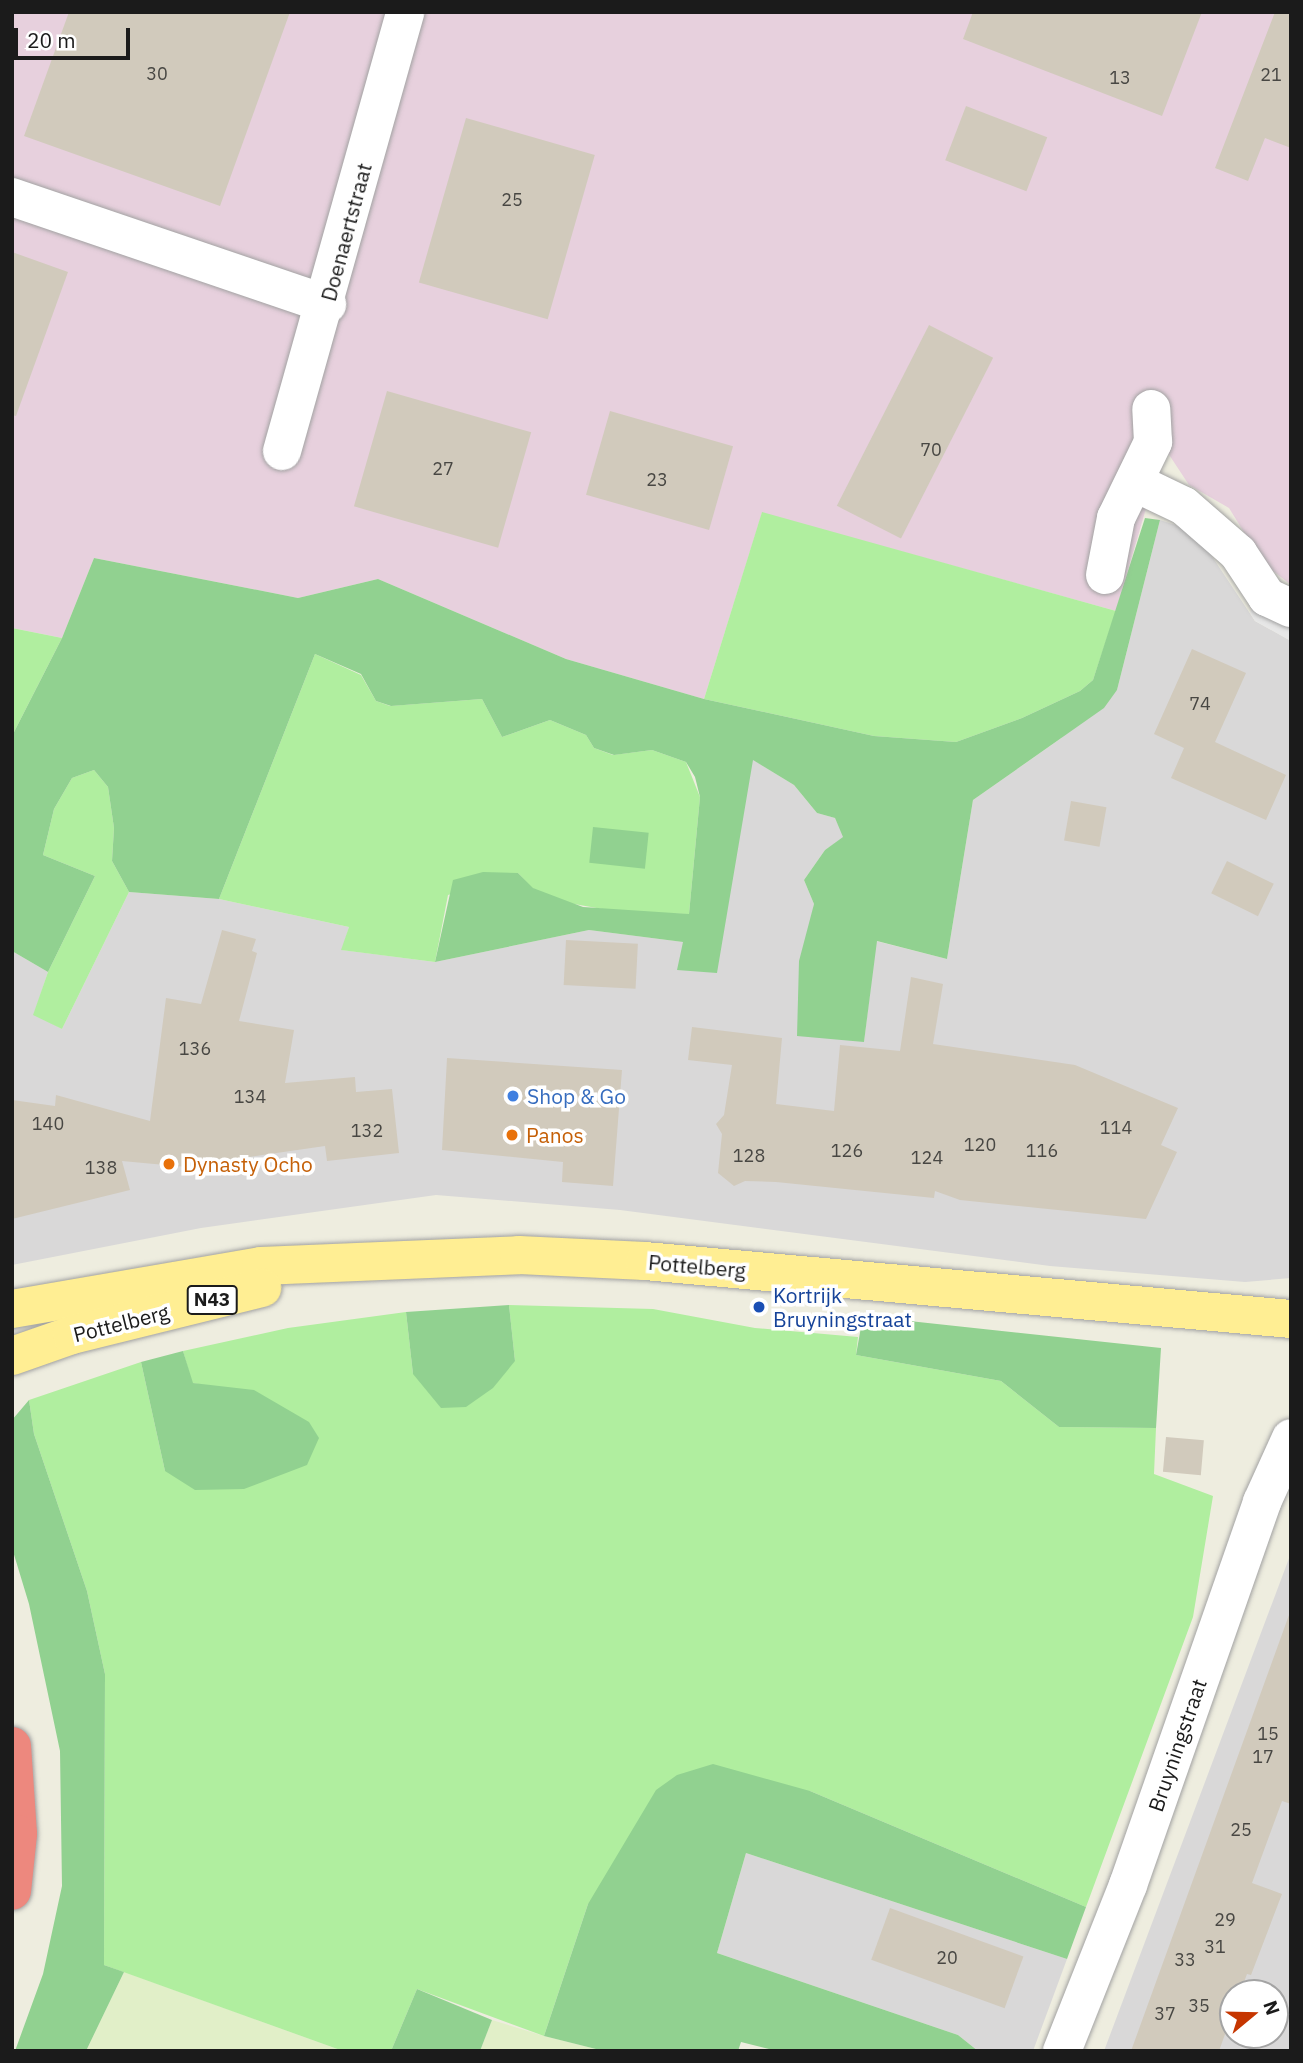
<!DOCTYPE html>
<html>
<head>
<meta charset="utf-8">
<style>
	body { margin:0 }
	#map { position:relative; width:1303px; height:2063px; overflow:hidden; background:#eeeddf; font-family:"IBM Plex Sans",sans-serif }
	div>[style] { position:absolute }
	.residential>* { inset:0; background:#d9d8d8 }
	.industrial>* { inset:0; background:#e7d0dd }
	.farmland>* { inset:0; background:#e1efc8 }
	.grass>* { inset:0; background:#b0ee9f }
	.forest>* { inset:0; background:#91d190; transform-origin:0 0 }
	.parking>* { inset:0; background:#e7e7e7 }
	.building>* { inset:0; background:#d1cabc; transform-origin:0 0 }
	.roads { filter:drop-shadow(0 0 2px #a2a2a2) drop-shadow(0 0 2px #a2a2a2) }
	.minor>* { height:38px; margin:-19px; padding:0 19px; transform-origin:19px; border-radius:19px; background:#fff }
	.major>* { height:38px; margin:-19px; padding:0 19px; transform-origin:19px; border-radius:19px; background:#ffee93 }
	.highway>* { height:38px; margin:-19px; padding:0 19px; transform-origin:19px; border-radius:19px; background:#ed887e }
	.dots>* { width:19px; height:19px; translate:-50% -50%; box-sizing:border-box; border:4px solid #fff; border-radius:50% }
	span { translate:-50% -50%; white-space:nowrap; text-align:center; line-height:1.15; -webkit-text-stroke:7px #fff; paint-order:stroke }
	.number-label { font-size:18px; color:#484743 }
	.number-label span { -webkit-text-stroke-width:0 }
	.shield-label span { padding:2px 5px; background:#fff; border:2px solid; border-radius:5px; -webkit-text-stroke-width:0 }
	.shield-label { font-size:19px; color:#1b1b1b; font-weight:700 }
	.street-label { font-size:21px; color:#1b1b1b }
	.shop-label { font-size:21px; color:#366cbe }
	.left { translate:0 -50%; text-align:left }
	.food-label { font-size:21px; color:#c56008 }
	.transit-label { font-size:21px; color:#164399 }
	.frame { position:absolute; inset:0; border:14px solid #1b1b1b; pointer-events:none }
	.north { position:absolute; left:1219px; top:1979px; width:70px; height:70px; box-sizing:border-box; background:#fff; border:2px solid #a4a4a4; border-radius:50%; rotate:71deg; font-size:19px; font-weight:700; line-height:28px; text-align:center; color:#1b1b1b }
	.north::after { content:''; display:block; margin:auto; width:24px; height:32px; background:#c63600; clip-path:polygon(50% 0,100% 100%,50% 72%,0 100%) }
	.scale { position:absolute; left:14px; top:28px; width:116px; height:32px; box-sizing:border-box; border:4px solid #1b1b1b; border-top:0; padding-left:9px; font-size:21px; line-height:24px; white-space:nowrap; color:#1b1b1b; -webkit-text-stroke:5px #fff; paint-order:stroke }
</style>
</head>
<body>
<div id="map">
	<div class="residential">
		<div style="clip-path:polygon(1160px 520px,1185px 528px,1203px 543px,1255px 621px,1291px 641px,1291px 1278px,1245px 1282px,1050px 1266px,620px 1210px,436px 1195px,201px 1228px,12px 1265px,12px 951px,48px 972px,34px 1014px,62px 1029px,129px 892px,219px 899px,349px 927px,342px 950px,435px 962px,589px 930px,683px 942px,752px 759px,794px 785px,817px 813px,835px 818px,844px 837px,825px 850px,804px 880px,814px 904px,810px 928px,864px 1042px,876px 941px,947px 959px,973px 800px,1060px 739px,1117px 690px)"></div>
		<div style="clip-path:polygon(evenodd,1291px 1553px,1291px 2051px,1104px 2051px,1291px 1553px,1233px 1993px,1275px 1993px,1275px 2035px,1233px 2035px,1233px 1993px)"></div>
		<div style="clip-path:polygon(746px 1853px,1067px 1959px,1033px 2051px,978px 2051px,958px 2035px,717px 1953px)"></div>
	</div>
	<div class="industrial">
		<div style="clip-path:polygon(12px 12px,1291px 12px,1291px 585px,1263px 563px,1229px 508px,1189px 485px,1164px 447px,1116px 611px,762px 513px,704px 699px,566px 659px,378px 579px,298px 598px,94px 558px,62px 638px,12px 628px)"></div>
	</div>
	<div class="farmland">
		<div style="clip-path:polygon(124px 1972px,343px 2051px,86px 2051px)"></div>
		<div style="clip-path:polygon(492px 2020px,544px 2036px,604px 2051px,480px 2051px)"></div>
	</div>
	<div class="grass">
		<div style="clip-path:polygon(762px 512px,1116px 611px,1093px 680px,1080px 691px,1022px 718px,956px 742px,874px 736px,704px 699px)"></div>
		<div style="clip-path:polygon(12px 628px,62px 638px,12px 736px)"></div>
		<div style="clip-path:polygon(315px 654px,361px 675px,376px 701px,390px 706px,482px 699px,502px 737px,550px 720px,586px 735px,594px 748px,613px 755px,652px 750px,686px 762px,700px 797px,689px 914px,625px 913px,557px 901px,532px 888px,518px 873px,448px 895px,435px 962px,341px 950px,349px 927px,219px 899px)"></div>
		<div style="clip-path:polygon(94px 770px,108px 787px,114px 828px,112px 861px,129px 892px,62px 1029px,33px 1015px,48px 972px,95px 876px,43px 855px,54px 809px,72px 778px)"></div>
		<div style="clip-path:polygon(509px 1305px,653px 1309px,755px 1328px,858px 1337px,856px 1355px,1001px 1381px,1059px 1427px,1156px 1428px,1154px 1474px,1213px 1496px,1193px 1617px,1086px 1907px,810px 1791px,588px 1904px,544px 2036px,417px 1989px,391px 2051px,343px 2051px,104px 1965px,105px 1674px,87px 1591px,34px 1434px,29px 1400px,141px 1362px,165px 1471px,216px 1387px,192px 1383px,183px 1351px,288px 1328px,406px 1312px,413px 1374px,515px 1361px)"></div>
	</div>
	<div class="forest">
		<div style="clip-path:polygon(1145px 518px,1160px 520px,1117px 690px,1104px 708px,973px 800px,947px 959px,877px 941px,864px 1042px,797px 1036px,799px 961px,814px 904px,804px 880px,825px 850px,843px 837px,835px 818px,817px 813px,794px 785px,753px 760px,717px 973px,677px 970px,683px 942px,589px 930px,435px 962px,453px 880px,483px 872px,518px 873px,533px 888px,583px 907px,689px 914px,700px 797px,695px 777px,686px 762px,652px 750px,614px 755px,594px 748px,586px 735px,550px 720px,502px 737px,482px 699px,391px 706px,376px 701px,361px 674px,315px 654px,219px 899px,129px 892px,112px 861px,114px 828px,108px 787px,94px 770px,72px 778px,54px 809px,43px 855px,95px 876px,48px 972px,12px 951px,12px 736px,62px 638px,94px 558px,298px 598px,378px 579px,566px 659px,704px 699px,874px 736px,956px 742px,1022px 718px,1080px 691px,1093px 680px)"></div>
		<div style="left:593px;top:827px;width:56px;height:36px;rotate:6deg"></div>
		<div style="clip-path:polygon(509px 1305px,515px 1361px,493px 1388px,466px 1407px,441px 1408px,413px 1374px,406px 1312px)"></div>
		<div style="clip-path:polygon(863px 1316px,1161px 1348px,1156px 1428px,1059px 1427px,1001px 1381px,856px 1355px)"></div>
		<div style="clip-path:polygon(183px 1351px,193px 1383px,254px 1390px,309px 1422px,319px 1438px,307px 1465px,244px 1489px,195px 1490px,165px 1471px,141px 1362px)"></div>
		<div style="clip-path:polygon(29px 1400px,34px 1434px,87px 1591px,105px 1674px,104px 1965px,124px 1972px,86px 2051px,15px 2051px,43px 1974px,62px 1886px,60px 1751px,29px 1604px,12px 1548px,12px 1420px)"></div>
		<div style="clip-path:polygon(713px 1764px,810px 1791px,1086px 1907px,1067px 1959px,746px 1853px,717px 1953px,958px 2035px,978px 2051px,777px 2051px,741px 2042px,738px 2051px,604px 2051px,544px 2036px,588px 1904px,656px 1790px,677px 1775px)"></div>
		<div style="clip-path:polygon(417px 1989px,492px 2020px,480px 2051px,391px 2051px)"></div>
	</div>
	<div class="parking">
		<div style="clip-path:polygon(1253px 604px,1291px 625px,1291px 641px,1255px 621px,1250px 613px)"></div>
	</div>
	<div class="building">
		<div style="clip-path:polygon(69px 12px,290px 12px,220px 206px,24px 136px)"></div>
		<div style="clip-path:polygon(973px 12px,1202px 12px,1162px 116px,963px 39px)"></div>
		<div style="clip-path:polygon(1275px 12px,1291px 12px,1291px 148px,1265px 138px,1248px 181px,1215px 168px)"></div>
		<div style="left:966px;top:106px;width:87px;height:58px;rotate:21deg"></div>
		<div style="left:466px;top:118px;width:134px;height:171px;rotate:16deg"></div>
		<div style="clip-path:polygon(12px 252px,68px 272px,16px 416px,12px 415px)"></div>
		<div style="left:929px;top:325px;width:72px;height:203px;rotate:27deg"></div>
		<div style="left:387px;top:391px;width:150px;height:120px;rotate:16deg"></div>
		<div style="left:610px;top:411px;width:128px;height:87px;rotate:16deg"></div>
		<div style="clip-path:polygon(1192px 649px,1246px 673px,1215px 742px,1286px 775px,1266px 820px,1171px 778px,1184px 748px,1154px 734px)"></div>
		<div style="left:1071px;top:801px;width:36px;height:40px;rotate:10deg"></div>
		<div style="left:1227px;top:861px;width:52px;height:36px;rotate:26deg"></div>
		<div style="clip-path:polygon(222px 930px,256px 939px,252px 951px,257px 953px,239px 1021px,294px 1030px,285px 1083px,355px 1077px,356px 1092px,392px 1089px,399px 1153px,327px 1161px,325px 1146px,207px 1163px,208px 1169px,122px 1161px,130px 1190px,12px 1219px,12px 1100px,55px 1106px,56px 1095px,150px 1121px,166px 998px,201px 1004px)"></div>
		<div style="left:566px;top:940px;width:72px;height:45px;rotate:3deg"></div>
		<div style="clip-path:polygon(911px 977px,943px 984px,933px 1044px,1075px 1065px,1178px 1108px,1161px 1145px,1177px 1152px,1146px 1219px,960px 1200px,935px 1191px,934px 1198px,776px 1182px,745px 1181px,734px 1186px,718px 1173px,722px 1134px,716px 1124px,724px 1115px,732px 1065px,688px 1060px,692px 1027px,782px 1038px,776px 1104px,834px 1111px,840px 1045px,900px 1051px)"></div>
		<div style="clip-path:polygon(447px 1058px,622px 1070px,613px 1186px,562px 1182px,563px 1162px,442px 1150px)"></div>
		<div style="left:1166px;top:1437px;width:38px;height:35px;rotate:5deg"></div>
		<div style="clip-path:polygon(1289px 1615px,1291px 1804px,1282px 1801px,1252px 1883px,1282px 1894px,1251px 1975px,1247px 1974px,1240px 1993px,1233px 1993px,1233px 2012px,1219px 2051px,1131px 2051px)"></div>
		<div style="left:890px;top:1908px;width:142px;height:55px;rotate:20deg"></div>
	</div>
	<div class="roads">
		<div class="minor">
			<div style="left:12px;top:197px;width:333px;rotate:18.8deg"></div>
			<div style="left:282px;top:451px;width:456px;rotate:-74.3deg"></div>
			<div style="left:1136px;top:483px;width:53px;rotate:25.6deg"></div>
			<div style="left:1184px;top:506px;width:72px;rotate:41deg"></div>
			<div style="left:1238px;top:553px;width:53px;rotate:56.6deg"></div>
			<div style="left:1267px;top:597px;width:26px;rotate:25deg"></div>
			<div style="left:1105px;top:575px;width:58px;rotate:-79.1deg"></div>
			<div style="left:1116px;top:518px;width:85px;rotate:-64deg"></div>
			<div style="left:1153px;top:442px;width:33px;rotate:-93deg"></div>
			<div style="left:1062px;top:2051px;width:179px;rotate:-68.3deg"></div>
			<div style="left:1128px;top:1885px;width:406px;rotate:-70.7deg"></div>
			<div style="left:1262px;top:1502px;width:70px;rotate:-65.6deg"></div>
		</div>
		<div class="major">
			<div style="left:12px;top:1309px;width:253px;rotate:-9.8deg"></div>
			<div style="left:261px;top:1266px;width:258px;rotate:-2.4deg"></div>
			<div style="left:519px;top:1255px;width:126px;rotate:2.7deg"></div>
			<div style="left:645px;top:1261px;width:649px;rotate:5.13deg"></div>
			<div style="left:12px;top:1356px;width:64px;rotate:-19.3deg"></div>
			<div style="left:72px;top:1335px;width:196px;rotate:-13.9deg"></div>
		</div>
		<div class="highway">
			<div style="left:12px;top:1746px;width:88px;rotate:86.1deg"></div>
			<div style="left:18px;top:1834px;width:57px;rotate:96deg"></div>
		</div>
	</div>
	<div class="dots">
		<div style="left:513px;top:1096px;background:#3f7fe0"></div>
		<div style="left:512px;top:1135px;background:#e8710a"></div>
		<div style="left:169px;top:1164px;background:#e8710a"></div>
		<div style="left:759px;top:1307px;background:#1a4fb4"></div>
	</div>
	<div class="number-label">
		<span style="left:157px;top:74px">30</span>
		<span style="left:1271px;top:75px">21</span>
		<span style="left:1120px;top:78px">13</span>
		<span style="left:512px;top:200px">25</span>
		<span style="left:931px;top:450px">70</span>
		<span style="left:443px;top:469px">27</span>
		<span style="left:657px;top:480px">23</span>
		<span style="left:1200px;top:704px">74</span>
		<span style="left:195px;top:1049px">136</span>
		<span style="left:250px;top:1097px">134</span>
		<span style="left:48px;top:1124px">140</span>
		<span style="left:1116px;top:1128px">114</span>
		<span style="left:367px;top:1131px">132</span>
		<span style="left:980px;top:1145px">120</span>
		<span style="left:847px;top:1151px">126</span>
		<span style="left:1042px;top:1151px">116</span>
		<span style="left:749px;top:1156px">128</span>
		<span style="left:927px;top:1158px">124</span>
		<span style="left:101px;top:1168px">138</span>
		<span style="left:1268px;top:1734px">15</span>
		<span style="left:1263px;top:1757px">17</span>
		<span style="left:1241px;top:1830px">25</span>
		<span style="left:1225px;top:1920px">29</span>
		<span style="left:1215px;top:1947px">31</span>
		<span style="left:947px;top:1958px">20</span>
		<span style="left:1185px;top:1960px">33</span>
		<span style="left:1199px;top:2006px">35</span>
		<span style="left:1165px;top:2014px">37</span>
	</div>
	<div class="shield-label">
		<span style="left:212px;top:1300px">N43</span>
	</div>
	<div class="street-label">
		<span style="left:346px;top:232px;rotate:-75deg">Doenaertstraat</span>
		<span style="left:697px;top:1266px;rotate:5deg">Pottelberg</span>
		<span style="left:121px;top:1323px;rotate:-14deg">Pottelberg</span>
		<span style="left:1177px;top:1745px;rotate:-71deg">Bruyningstraat</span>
	</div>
	<div class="shop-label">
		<span class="left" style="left:527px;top:1096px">Shop &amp; Go</span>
	</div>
	<div class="food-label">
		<span class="left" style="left:526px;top:1135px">Panos</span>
		<span class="left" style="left:183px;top:1164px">Dynasty Ocho</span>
	</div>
	<div class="transit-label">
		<span class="left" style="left:773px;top:1307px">Kortrijk<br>Bruyningstraat</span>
	</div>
	<div class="frame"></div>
	<div class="north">N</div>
	<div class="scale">20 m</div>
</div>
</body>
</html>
